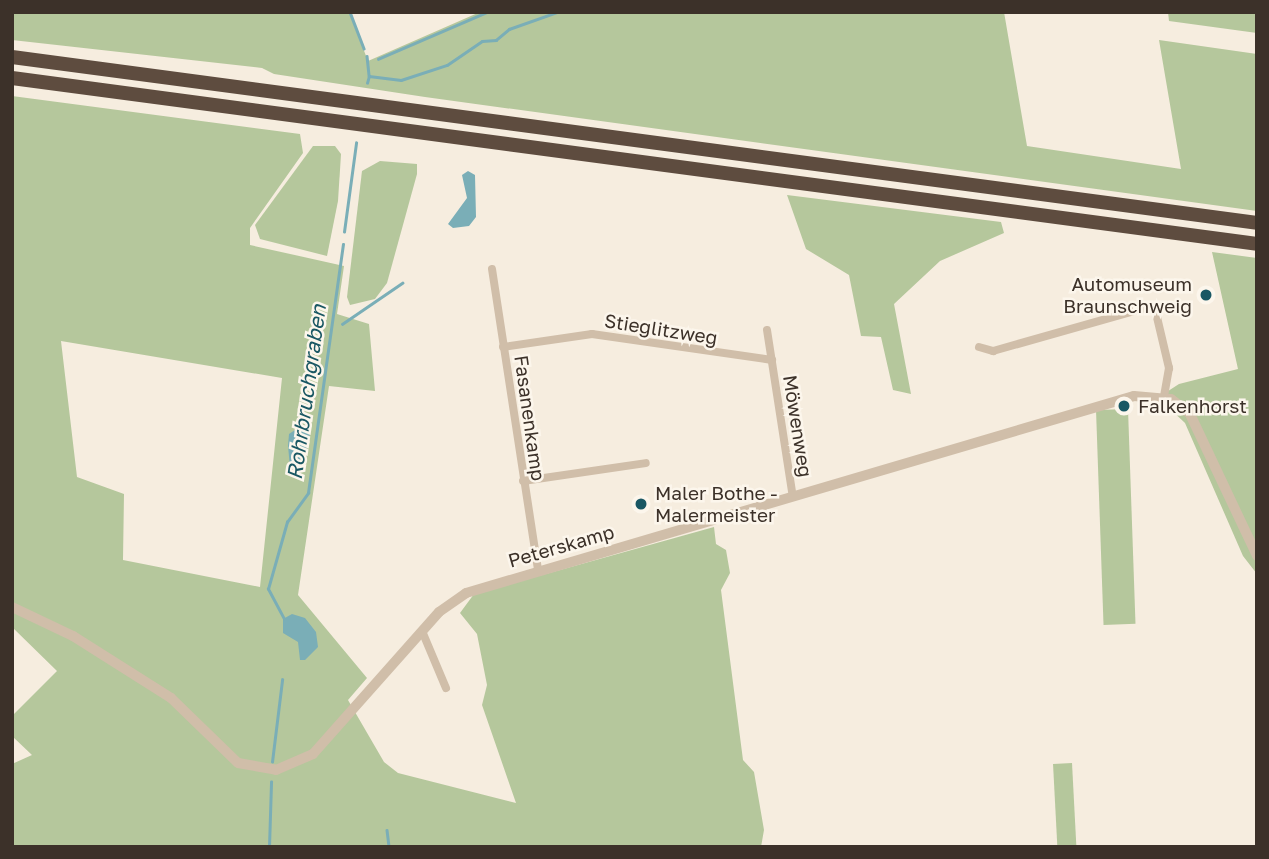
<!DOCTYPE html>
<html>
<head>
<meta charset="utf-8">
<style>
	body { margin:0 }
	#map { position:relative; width:1269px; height:859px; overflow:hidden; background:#f6eddf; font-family:"Golos Text",sans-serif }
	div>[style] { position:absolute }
	.green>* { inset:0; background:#b5c79c; transform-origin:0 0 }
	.water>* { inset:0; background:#7aaeb7 }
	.stream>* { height:2.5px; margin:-1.25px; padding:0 1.25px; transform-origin:1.25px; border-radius:1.25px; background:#7aaeb7 }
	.minor>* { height:8px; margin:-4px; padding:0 4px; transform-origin:4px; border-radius:4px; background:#d0bea9 }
	.tertiary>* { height:10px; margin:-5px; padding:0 5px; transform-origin:5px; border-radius:5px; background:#d0bea9 }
	.motorway>* { height:14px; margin:-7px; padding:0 7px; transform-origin:7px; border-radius:7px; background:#5e4c3f }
	.dots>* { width:19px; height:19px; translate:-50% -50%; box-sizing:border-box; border:4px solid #fcf6ec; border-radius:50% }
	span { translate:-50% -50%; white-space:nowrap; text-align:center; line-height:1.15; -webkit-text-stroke:5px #fcf6ec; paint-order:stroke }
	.poi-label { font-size:19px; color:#3c3129 }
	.right { translate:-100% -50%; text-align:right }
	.left { translate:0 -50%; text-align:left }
	.street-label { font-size:19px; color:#3c3129 }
	.water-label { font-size:21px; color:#195763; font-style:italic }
	.frame { position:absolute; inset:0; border:14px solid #3c3129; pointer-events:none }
</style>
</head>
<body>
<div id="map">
	<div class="green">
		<div style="clip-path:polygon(12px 12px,349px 12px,368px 61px,480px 12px,1004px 12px,1027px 146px,1181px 169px,1159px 40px,1257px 54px,1257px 211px,425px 97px,274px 74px,262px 68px,12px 40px)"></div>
		<div style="clip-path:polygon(1168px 12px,1257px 12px,1257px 33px,1169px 21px)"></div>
		<div style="clip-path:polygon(evenodd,12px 96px,300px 134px,303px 153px,250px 228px,250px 245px,344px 266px,337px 314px,369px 324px,375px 391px,329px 386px,298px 595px,367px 678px,348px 700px,384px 762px,398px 773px,516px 803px,482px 705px,487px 685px,477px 634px,460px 613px,474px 594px,714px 527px,716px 544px,726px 550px,730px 573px,721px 590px,743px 760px,754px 772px,764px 830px,761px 847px,12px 847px,12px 764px,32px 755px,12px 736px,12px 716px,57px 671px,12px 627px,12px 96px,61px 341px,282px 378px,260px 587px,123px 560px,124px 494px,77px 477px,61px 341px)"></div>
		<div style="clip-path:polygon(313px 146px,335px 146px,341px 154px,338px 201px,327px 256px,260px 239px,255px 225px)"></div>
		<div style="clip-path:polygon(380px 161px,417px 164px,417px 174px,387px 283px,375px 299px,350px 305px,347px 297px,362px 171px)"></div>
		<div style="clip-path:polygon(787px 195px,1001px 222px,1004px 233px,940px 261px,894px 304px,911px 394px,893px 390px,881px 337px,861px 336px,849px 275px,806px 249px)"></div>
		<div style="clip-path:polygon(1212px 252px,1257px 258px,1257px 574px,1243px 556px,1185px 423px,1168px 407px,1148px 404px,1179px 384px,1238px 369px)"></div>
		<div style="left:1128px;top:409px;width:215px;height:32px;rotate:88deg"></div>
		<div style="left:1072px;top:763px;width:84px;height:19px;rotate:87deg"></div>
	</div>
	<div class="water">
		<div style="clip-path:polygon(468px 171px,475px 175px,476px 217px,469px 226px,453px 228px,448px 224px,467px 198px,462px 175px)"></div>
		<div style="clip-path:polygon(301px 426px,310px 434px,301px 472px,290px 467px,288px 446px,289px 434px)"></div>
		<div style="clip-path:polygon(292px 614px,305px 618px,316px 632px,318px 647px,305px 660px,300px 660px,298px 642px,283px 633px,283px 619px)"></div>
	</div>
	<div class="stream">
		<div style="left:350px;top:12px;width:39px;rotate:69deg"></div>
		<div style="left:367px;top:56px;width:20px;rotate:84deg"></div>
		<div style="left:378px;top:59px;width:119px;rotate:-23.3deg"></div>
		<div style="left:367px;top:83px;width:7px;rotate:-74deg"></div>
		<div style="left:369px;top:76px;width:32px;rotate:7deg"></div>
		<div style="left:401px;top:80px;width:48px;rotate:-18.1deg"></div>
		<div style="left:447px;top:65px;width:42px;rotate:-34.4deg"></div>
		<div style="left:482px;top:41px;width:14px;rotate:-4deg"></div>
		<div style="left:496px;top:40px;width:17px;rotate:-40deg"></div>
		<div style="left:509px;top:29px;width:51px;rotate:-19.5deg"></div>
		<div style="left:344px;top:232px;width:90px;rotate:-82.3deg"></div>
		<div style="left:342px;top:324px;width:73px;rotate:-34.3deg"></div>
		<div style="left:284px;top:619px;width:34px;rotate:-118deg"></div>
		<div style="left:268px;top:589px;width:70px;rotate:-74.2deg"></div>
		<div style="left:287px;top:522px;width:36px;rotate:-54deg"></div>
		<div style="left:308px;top:493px;width:251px;rotate:-82deg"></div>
		<div style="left:272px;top:762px;width:83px;rotate:-83deg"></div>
		<div style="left:387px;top:830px;width:17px;rotate:83deg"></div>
		<div style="left:269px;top:847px;width:65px;rotate:-88.2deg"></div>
	</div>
	<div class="minor">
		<div style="left:492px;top:269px;width:305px;rotate:81.3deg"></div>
		<div style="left:767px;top:330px;width:169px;rotate:81.2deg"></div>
		<div style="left:503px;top:347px;width:90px;rotate:-8.3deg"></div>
		<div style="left:592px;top:334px;width:182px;rotate:8.2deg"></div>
		<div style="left:979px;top:347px;width:15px;rotate:16deg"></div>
		<div style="left:993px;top:351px;width:161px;rotate:-15.8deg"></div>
		<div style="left:1148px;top:307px;width:10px;rotate:37deg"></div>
		<div style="left:1156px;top:313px;width:57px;rotate:76.7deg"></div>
		<div style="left:1169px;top:368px;width:29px;rotate:100deg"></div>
		<div style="left:523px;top:481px;width:124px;rotate:-8.3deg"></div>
		<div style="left:422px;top:631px;width:62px;rotate:67.2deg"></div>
	</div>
	<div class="tertiary">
		<div style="left:12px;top:607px;width:68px;rotate:25.4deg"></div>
		<div style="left:73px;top:636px;width:116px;rotate:32.3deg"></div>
		<div style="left:171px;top:698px;width:93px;rotate:44.1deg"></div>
		<div style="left:238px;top:763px;width:39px;rotate:10deg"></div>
		<div style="left:276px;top:770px;width:40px;rotate:-23.4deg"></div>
		<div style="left:313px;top:754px;width:190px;rotate:-48.4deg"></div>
		<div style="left:439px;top:612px;width:33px;rotate:-35deg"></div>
		<div style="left:466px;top:593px;width:696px;rotate:-16.43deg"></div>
		<div style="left:1134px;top:396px;width:37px;rotate:5deg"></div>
		<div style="left:1171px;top:399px;width:24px;rotate:38deg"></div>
		<div style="left:1190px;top:414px;width:157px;rotate:64.7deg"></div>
	</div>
	<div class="motorway">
		<div style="left:12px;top:57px;width:1256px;rotate:7.59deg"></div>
		<div style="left:12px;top:78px;width:1256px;rotate:7.59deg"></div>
	</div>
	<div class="dots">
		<div style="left:1206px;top:295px;background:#195763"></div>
		<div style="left:1124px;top:406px;background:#195763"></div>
		<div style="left:641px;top:504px;background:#195763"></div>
	</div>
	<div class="poi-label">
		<span class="right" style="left:1192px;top:295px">Automuseum<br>Braunschweig</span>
		<span class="left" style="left:1138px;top:406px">Falkenhorst</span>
		<span class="left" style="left:655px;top:504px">Maler Bothe -<br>Malermeister</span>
	</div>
	<div class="street-label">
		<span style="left:661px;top:329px;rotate:9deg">Stieglitzweg</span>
		<span style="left:530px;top:418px;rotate:82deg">Fasanenkamp</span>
		<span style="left:798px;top:426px;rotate:81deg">Möwenweg</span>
		<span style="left:561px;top:546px;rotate:-16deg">Peterskamp</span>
	</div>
	<div class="water-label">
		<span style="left:306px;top:392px;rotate:-82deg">Rohrbruchgraben</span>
	</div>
	<div class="frame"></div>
</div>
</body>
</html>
